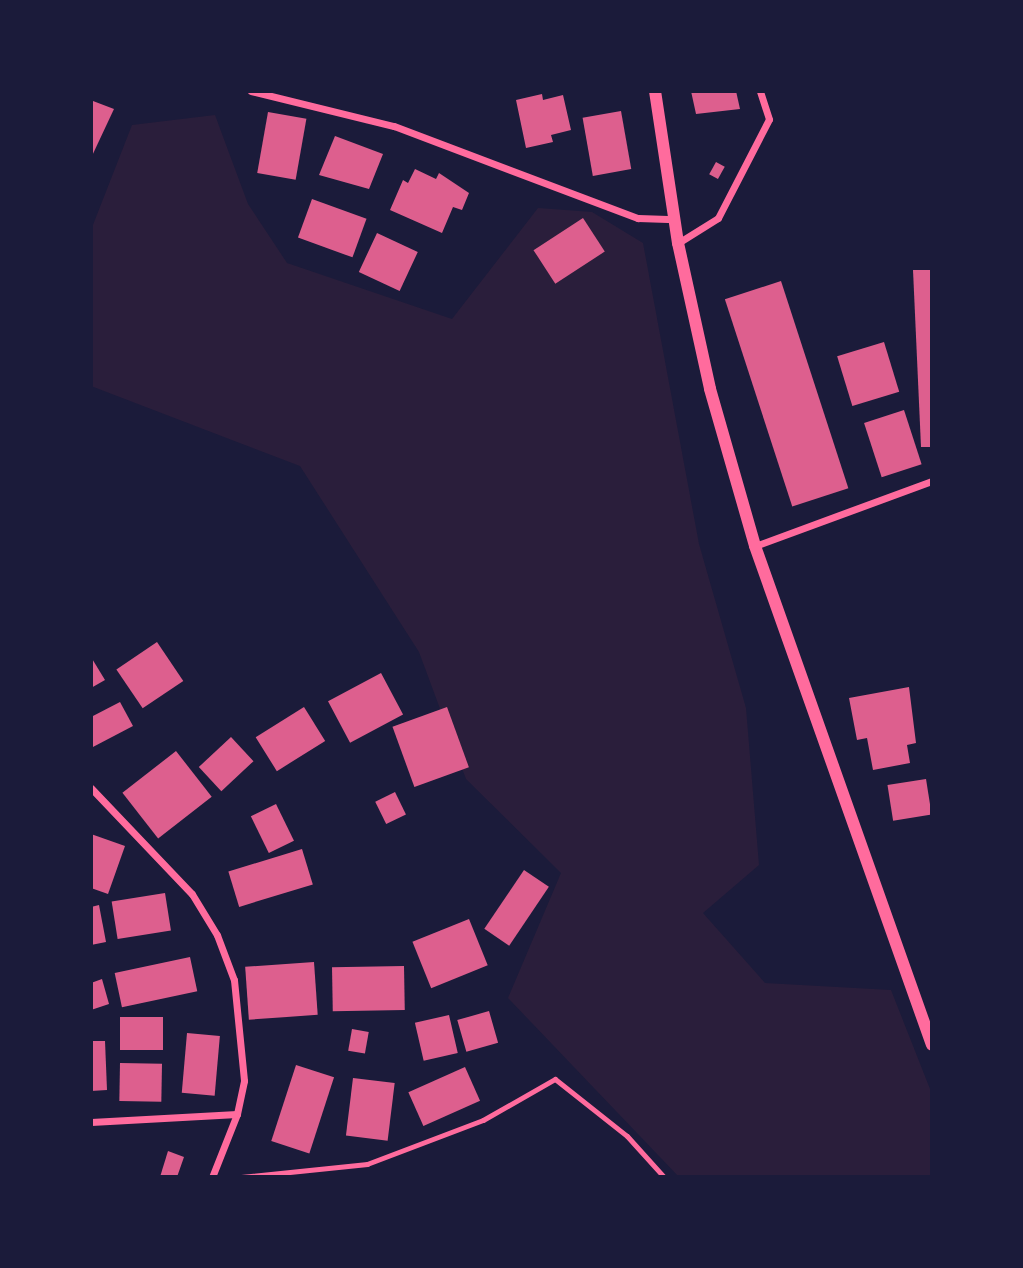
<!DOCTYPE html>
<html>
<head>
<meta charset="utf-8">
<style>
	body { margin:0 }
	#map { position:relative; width:1023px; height:1268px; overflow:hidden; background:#1b1b3a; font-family:"Alegreya Sans",sans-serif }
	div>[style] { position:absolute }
	.green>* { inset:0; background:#2a1e3b }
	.building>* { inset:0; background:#dd5f8e; transform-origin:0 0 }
	.service>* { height:5px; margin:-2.5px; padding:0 2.5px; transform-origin:2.5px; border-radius:2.5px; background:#ff6b9d }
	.minor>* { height:7px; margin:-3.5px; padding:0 3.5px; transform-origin:3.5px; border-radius:3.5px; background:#ff6b9d }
	.tertiary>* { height:12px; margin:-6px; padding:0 6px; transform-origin:6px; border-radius:6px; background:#ff6b9d }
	span { translate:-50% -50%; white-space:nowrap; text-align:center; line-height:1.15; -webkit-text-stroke:5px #1b1b3a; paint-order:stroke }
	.frame { position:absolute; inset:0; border:93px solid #1b1b3a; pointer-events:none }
</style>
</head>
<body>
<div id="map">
	<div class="green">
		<div style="clip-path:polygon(215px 115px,248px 204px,287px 263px,452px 319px,538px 208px,592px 212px,643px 243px,699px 544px,746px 708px,759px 865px,703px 913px,765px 983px,891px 990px,932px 1094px,932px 1177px,679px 1177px,508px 998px,561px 873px,466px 779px,419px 652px,300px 466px,91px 386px,91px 230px,132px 125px)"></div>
	</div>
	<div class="building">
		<div style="clip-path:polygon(691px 91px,736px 91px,740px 109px,696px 114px)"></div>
		<div style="clip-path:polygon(542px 94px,543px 100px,563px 95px,571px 130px,551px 135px,553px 142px,526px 148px,516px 100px)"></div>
		<div style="clip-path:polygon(93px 101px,114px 109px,91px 158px,91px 107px)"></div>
		<div style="left:621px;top:111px;width:59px;height:39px;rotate:80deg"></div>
		<div style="left:268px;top:112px;width:39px;height:62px;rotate:10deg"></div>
		<div style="clip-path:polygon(335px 136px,383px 154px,369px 189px,319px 175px)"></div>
		<div style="left:716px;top:162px;width:10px;height:14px;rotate:29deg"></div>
		<div style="clip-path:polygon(415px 169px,436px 179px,439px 173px,469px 193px,462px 210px,453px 207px,442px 233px,390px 210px,403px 180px,408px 183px)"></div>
		<div style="left:312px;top:199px;width:58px;height:41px;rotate:20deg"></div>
		<div style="left:583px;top:218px;width:40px;height:59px;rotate:57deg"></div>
		<div style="left:377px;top:233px;width:45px;height:43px;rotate:25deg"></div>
		<div style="clip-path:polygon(913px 270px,932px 270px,932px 447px,921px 447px)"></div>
		<div style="left:781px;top:281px;width:218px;height:59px;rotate:72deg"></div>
		<div style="left:884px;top:342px;width:52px;height:49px;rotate:73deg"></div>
		<div style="left:904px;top:410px;width:57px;height:42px;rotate:72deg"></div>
		<div style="left:157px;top:642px;width:47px;height:49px;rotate:56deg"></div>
		<div style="clip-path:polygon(91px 657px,105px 680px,91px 688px)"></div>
		<div style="left:381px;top:673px;width:47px;height:60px;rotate:62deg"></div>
		<div style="clip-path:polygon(909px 687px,916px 743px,907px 745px,910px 763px,873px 770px,867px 738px,857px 740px,849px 698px)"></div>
		<div style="clip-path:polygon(120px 702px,133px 726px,91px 748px,91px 717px)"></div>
		<div style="left:304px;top:707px;width:40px;height:57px;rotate:58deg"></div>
		<div style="left:447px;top:707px;width:64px;height:58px;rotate:70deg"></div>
		<div style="left:231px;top:737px;width:33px;height:44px;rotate:47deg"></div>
		<div style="left:176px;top:751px;width:58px;height:68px;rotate:52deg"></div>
		<div style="left:926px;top:779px;width:36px;height:39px;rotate:81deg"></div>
		<div style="left:395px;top:792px;width:25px;height:22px;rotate:64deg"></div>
		<div style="left:276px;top:804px;width:41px;height:28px;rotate:64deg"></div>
		<div style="clip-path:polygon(91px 834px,125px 846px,108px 894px,91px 888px)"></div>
		<div style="left:302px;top:849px;width:37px;height:77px;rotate:73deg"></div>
		<div style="left:524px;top:870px;width:30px;height:71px;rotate:34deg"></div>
		<div style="left:165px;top:893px;width:38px;height:54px;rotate:81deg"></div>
		<div style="clip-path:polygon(99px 905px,106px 942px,91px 945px,91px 907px)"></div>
		<div style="left:469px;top:919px;width:50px;height:61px;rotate:68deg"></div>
		<div style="left:190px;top:957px;width:35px;height:77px;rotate:78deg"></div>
		<div style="left:314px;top:962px;width:53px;height:69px;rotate:86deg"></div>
		<div style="left:404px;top:966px;width:44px;height:72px;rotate:89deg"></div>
		<div style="clip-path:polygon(102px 979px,109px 1004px,91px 1010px,91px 983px)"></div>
		<div style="left:489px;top:1011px;width:33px;height:33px;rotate:74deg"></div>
		<div style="left:449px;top:1015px;width:39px;height:35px;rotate:77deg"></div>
		<div style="left:120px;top:1017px;width:43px;height:33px"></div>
		<div style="left:352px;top:1029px;width:17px;height:22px;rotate:10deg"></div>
		<div style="left:187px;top:1033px;width:33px;height:60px;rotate:5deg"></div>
		<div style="clip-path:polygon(91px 1041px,105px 1041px,107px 1090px,91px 1091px)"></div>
		<div style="left:120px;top:1063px;width:42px;height:38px;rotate:1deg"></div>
		<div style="left:296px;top:1065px;width:40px;height:80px;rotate:18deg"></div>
		<div style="left:465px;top:1067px;width:37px;height:62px;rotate:66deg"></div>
		<div style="left:353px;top:1078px;width:42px;height:58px;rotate:7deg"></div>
		<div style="clip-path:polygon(168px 1151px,184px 1157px,177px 1177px,160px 1177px)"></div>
	</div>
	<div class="service">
		<div style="left:241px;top:1177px;width:127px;rotate:-5.9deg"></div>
		<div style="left:367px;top:1164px;width:124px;rotate:-20.8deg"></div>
		<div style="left:483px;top:1120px;width:83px;rotate:-29.7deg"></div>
		<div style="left:555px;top:1079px;width:92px;rotate:38.4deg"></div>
		<div style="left:627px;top:1136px;width:55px;rotate:47.9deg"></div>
	</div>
	<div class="minor">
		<div style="left:251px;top:91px;width:147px;rotate:13.8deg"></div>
		<div style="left:394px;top:126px;width:261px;rotate:20.7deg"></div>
		<div style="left:638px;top:218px;width:37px;rotate:2deg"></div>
		<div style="left:678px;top:243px;width:47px;rotate:-32deg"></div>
		<div style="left:718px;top:218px;width:111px;rotate:-62.7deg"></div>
		<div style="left:769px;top:119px;width:29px;rotate:-108deg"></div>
		<div style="left:755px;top:546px;width:189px;rotate:-20.2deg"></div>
		<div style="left:91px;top:788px;width:146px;rotate:46.4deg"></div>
		<div style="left:192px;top:894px;width:48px;rotate:58.6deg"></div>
		<div style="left:217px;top:935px;width:48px;rotate:69.3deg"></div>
		<div style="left:234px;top:980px;width:101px;rotate:84.3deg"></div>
		<div style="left:244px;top:1081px;width:34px;rotate:102deg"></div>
		<div style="left:237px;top:1114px;width:68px;rotate:111.6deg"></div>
		<div style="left:91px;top:1122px;width:146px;rotate:-3.1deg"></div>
	</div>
	<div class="tertiary">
		<div style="left:655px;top:91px;width:154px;rotate:81.4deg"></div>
		<div style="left:678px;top:243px;width:149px;rotate:77.6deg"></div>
		<div style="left:710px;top:389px;width:163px;rotate:74deg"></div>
		<div style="left:755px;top:546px;width:529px;rotate:70.47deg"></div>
	</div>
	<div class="frame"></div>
</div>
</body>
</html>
